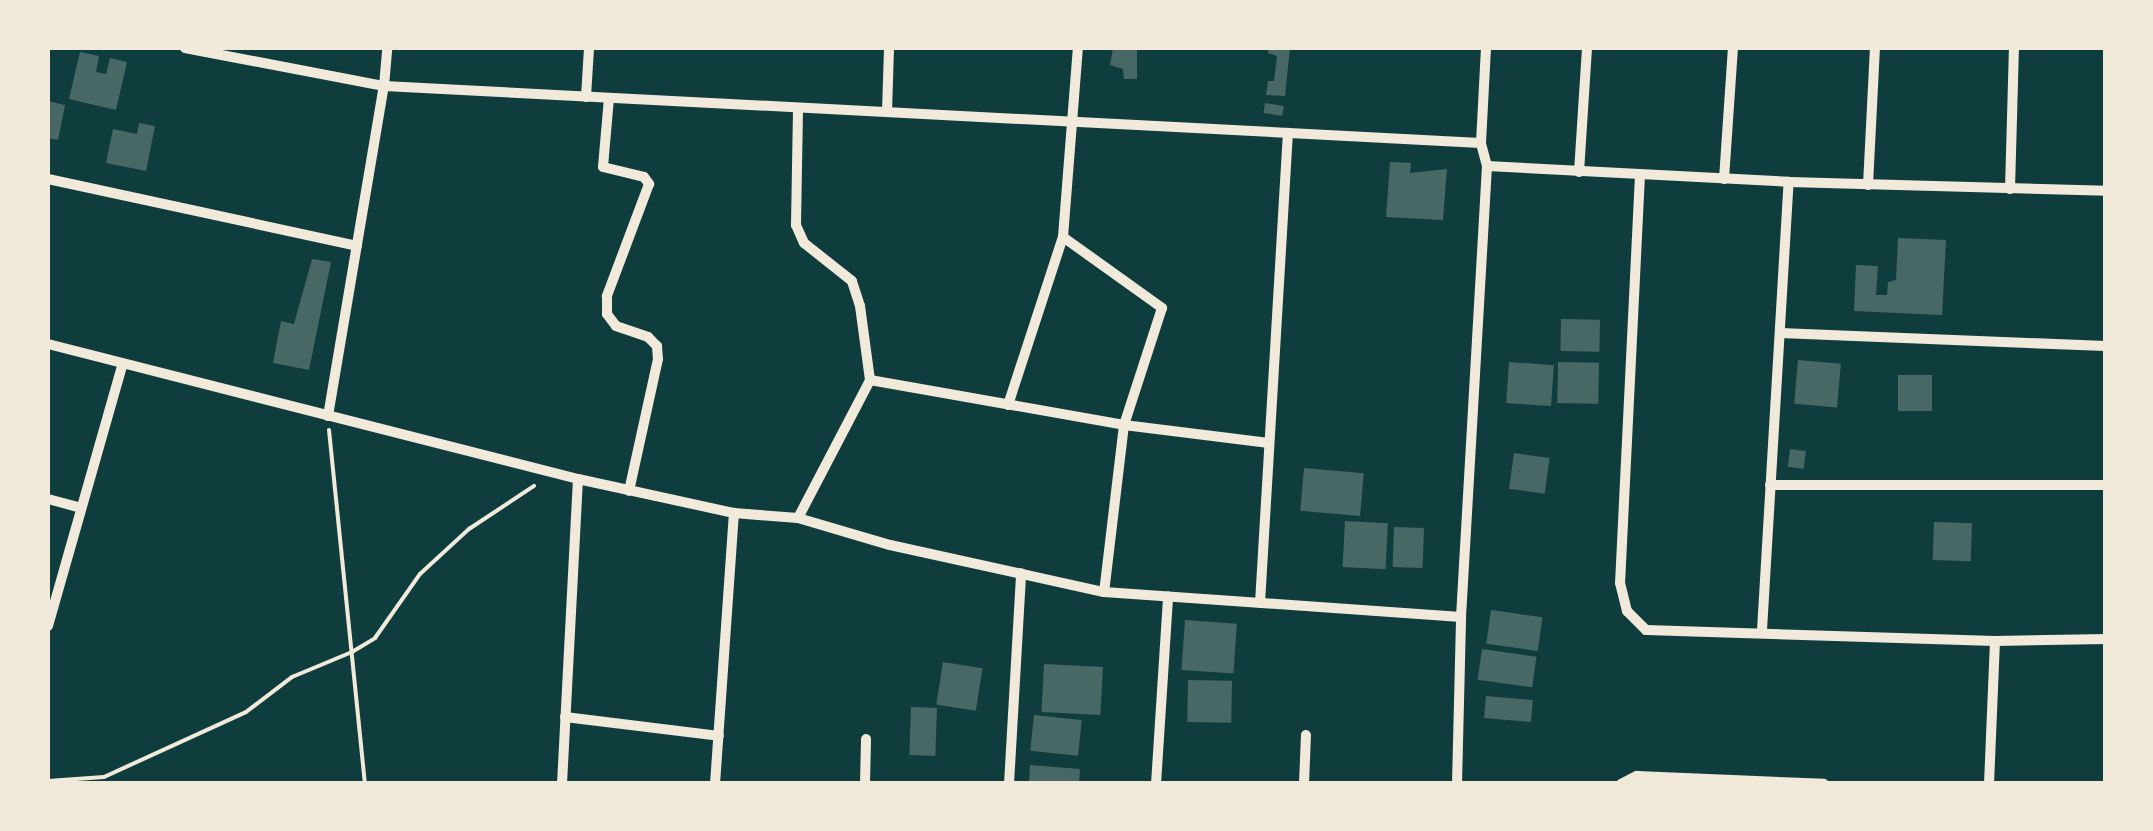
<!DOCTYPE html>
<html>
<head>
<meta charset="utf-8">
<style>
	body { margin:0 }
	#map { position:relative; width:2153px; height:831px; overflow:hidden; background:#0f3d3e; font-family:"Public Sans",sans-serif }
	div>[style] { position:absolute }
	.building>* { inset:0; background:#486865; transform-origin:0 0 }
	.path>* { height:4px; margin:-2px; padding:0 2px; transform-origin:2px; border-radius:2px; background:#f1e9da }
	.minor>* { height:10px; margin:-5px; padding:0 5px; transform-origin:5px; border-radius:5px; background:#f1e9da }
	span { translate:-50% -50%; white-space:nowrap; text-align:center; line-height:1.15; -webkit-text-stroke:8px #f1e9da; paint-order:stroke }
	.frame { position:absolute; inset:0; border:50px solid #f1e9da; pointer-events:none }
</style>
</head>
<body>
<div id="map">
	<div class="building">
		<div style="clip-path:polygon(1113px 48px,1137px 48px,1137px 79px,1124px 79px,1123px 69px,1110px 65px)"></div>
		<div style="clip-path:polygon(1268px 48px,1290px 48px,1285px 96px,1266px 95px,1268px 81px,1274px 81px,1277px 56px,1268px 53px)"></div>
		<div style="clip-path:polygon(80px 52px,99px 56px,96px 72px,106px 74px,110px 58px,127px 62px,116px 110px,69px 99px)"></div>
		<div style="clip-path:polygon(48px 101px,65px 105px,58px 140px,48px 138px)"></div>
		<div style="left:1265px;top:103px;width:19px;height:10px;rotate:9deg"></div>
		<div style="clip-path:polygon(139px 123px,155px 126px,146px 171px,106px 163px,113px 129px,137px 134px)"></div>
		<div style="clip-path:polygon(1390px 162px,1411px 163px,1410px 173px,1447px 169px,1443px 220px,1386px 217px)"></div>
		<div style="clip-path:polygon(1898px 238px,1946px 240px,1942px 315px,1854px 311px,1856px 265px,1878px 266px,1876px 295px,1887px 295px,1888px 282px,1896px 280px)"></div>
		<div style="clip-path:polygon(312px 259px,331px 262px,309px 370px,273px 363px,281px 321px,294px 324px)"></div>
		<div style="left:1561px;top:319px;width:39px;height:32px;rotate:1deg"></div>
		<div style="left:1798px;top:360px;width:43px;height:44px;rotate:5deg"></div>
		<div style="left:1509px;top:362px;width:45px;height:41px;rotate:4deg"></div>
		<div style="left:1558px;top:362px;width:41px;height:41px;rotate:1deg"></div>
		<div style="left:1898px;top:375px;width:34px;height:36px"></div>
		<div style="left:1790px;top:449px;width:16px;height:18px;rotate:7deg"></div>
		<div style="left:1514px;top:453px;width:36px;height:36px;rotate:8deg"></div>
		<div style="left:1304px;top:468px;width:60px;height:43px;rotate:5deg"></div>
		<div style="left:1345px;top:521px;width:43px;height:46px;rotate:3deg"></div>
		<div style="left:1934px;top:522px;width:38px;height:38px;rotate:2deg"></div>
		<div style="left:1394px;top:527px;width:30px;height:40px;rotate:2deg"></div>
		<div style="left:1491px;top:610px;width:52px;height:34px;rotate:8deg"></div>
		<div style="left:1185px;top:620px;width:52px;height:50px;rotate:4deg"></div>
		<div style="left:1482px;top:649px;width:55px;height:31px;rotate:8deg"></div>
		<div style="left:943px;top:662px;width:40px;height:43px;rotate:9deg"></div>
		<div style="left:1044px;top:664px;width:59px;height:48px;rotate:3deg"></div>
		<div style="left:1188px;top:680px;width:44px;height:42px;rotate:1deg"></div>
		<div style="left:1486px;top:696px;width:47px;height:22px;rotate:5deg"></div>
		<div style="left:911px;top:707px;width:26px;height:48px;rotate:2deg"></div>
		<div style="left:1034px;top:715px;width:48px;height:36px;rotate:6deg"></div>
		<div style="clip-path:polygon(1030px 765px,1080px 769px,1079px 784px,1029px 784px)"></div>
	</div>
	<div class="path">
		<div style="left:329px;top:430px;width:356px;rotate:84.2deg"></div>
		<div style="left:48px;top:781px;width:56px;rotate:-4.1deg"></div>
		<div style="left:104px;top:777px;width:156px;rotate:-24.6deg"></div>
		<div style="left:246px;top:712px;width:58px;rotate:-37.3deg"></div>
		<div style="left:292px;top:677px;width:65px;rotate:-22.6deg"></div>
		<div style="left:352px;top:652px;width:27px;rotate:-31deg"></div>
		<div style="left:375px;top:638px;width:78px;rotate:-54.9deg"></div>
		<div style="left:420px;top:574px;width:67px;rotate:-42.6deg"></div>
		<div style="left:469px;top:529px;width:78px;rotate:-33.5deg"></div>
	</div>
	<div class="minor">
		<div style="left:185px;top:48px;width:203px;rotate:10.8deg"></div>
		<div style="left:384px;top:86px;width:1098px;rotate:2.97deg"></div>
		<div style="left:586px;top:97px;width:49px;rotate:-86.5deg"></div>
		<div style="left:609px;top:98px;width:69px;rotate:95deg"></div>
		<div style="left:603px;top:167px;width:42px;rotate:13.7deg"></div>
		<div style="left:644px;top:177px;width:9px;rotate:54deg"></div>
		<div style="left:649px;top:184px;width:120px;rotate:110.6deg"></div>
		<div style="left:607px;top:296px;width:18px;rotate:90deg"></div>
		<div style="left:607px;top:314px;width:15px;rotate:53deg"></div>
		<div style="left:616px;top:326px;width:34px;rotate:19deg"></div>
		<div style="left:648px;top:337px;width:13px;rotate:45deg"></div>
		<div style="left:657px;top:346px;width:13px;rotate:86deg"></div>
		<div style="left:658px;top:359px;width:135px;rotate:102.4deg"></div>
		<div style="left:887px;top:112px;width:64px;rotate:-88.2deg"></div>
		<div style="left:1487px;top:166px;width:302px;rotate:3deg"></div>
		<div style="left:1789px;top:182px;width:317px;rotate:1.6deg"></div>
		<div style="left:1579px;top:172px;width:124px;rotate:-86.3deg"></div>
		<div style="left:1640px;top:175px;width:408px;rotate:92.8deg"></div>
		<div style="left:1620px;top:583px;width:29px;rotate:76deg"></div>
		<div style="left:1627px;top:611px;width:27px;rotate:45deg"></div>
		<div style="left:1646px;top:630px;width:349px;rotate:1.8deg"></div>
		<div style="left:1995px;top:641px;width:111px;rotate:-1deg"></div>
		<div style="left:48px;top:179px;width:316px;rotate:12.2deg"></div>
		<div style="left:1724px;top:179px;width:131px;rotate:-86.1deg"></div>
		<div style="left:1868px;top:185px;width:137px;rotate:-87.1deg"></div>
		<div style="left:2010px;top:189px;width:141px;rotate:-88.4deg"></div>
		<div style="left:1063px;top:237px;width:122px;rotate:35.6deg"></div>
		<div style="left:1162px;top:308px;width:123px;rotate:108deg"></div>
		<div style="left:1124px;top:425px;width:168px;rotate:96.8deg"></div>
		<div style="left:1780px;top:333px;width:326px;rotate:2.3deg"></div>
		<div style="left:48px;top:344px;width:547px;rotate:14.29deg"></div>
		<div style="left:578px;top:479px;width:160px;rotate:12.3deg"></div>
		<div style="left:734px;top:513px;width:64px;rotate:4.5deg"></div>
		<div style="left:798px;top:518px;width:96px;rotate:16.4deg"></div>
		<div style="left:890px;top:545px;width:219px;rotate:12.4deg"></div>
		<div style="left:1104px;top:592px;width:358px;rotate:4deg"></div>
		<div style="left:870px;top:380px;width:258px;rotate:10deg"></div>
		<div style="left:1124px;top:425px;width:146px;rotate:7.1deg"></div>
		<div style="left:1008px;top:405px;width:177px;rotate:-71.9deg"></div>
		<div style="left:1063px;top:237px;width:190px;rotate:-85.5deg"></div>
		<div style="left:328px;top:416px;width:335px;rotate:-80.4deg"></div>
		<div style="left:384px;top:86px;width:38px;rotate:-85deg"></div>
		<div style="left:1770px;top:485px;width:336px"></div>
		<div style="left:48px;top:499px;width:34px;rotate:15deg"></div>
		<div style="left:798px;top:518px;width:156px;rotate:-62.4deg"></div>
		<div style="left:870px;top:380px;width:75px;rotate:-97.7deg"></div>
		<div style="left:860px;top:306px;width:26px;rotate:-108deg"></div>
		<div style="left:852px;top:281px;width:61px;rotate:-141.6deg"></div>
		<div style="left:804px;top:243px;width:20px;rotate:-114deg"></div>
		<div style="left:796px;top:225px;width:115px;rotate:-89deg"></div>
		<div style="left:1260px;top:603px;width:471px;rotate:-86.6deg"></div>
		<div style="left:48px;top:626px;width:273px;rotate:-74.1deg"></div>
		<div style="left:1762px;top:630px;width:449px;rotate:-86.6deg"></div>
		<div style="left:565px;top:717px;width:155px;rotate:7deg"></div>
		<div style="left:562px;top:784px;width:305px;rotate:-87deg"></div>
		<div style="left:715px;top:784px;width:272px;rotate:-86deg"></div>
		<div style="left:865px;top:784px;width:45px;rotate:-88.7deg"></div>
		<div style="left:1009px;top:784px;width:211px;rotate:-86.7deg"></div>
		<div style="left:1156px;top:784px;width:188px;rotate:-86.3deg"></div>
		<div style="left:1304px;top:784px;width:49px;rotate:-87.7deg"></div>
		<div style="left:1457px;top:784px;width:167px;rotate:-88.6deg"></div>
		<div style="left:1461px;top:617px;width:452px;rotate:-86.7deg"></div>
		<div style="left:1487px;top:166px;width:24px;rotate:-105deg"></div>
		<div style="left:1481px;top:143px;width:95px;rotate:-87deg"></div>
		<div style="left:1621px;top:784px;width:18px;rotate:-27deg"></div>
		<div style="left:1637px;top:776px;width:187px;rotate:2.4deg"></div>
		<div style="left:1989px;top:784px;width:143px;rotate:-87.6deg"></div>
	</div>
	<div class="frame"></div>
</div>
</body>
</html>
